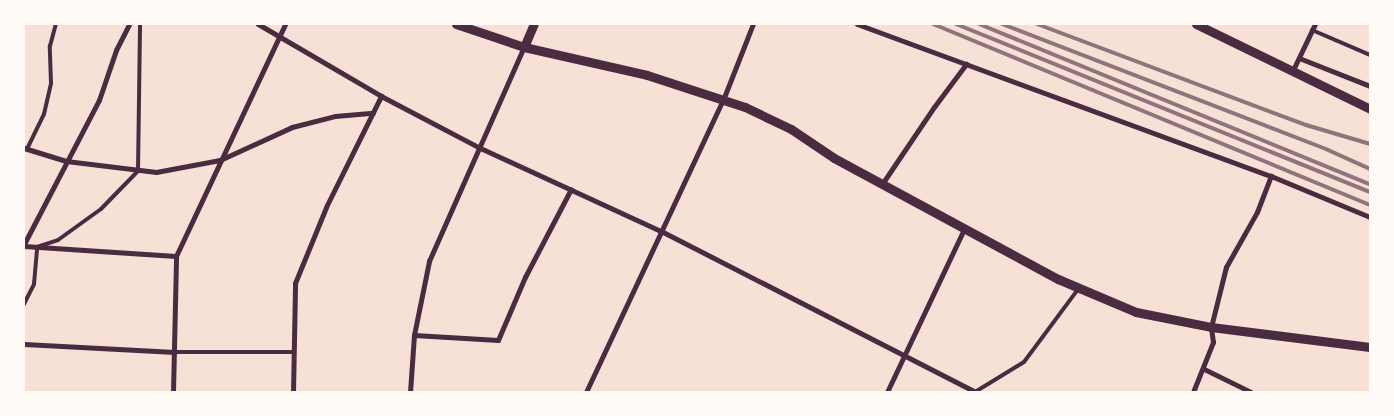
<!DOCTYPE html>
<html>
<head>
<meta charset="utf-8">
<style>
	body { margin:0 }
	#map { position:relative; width:1394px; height:416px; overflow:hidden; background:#f7e1d7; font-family:"PT Sans",sans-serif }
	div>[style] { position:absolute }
	.service>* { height:4px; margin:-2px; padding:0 2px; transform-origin:2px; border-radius:2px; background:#4a2c40 }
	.minor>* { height:5px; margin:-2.5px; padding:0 2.5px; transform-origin:2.5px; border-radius:2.5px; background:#4a2c40 }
	.tertiary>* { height:9px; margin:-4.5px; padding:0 4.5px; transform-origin:4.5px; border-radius:4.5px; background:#4a2c40 }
	.rail>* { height:4px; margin:-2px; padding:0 2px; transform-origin:2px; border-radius:2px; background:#8f747c }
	span { translate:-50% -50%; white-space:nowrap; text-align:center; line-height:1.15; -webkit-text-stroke:4px #fffaf5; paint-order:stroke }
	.frame { position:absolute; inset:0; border:25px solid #fffaf5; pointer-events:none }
</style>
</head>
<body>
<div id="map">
	<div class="service">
		<div style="left:1312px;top:30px;width:63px;rotate:23.3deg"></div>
		<div style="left:27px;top:149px;width:39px;rotate:-64deg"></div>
		<div style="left:44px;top:114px;width:32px;rotate:-77deg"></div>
		<div style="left:51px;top:83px;width:37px;rotate:-92deg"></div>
		<div style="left:50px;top:46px;width:23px;rotate:-75deg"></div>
		<div style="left:24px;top:304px;width:22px;rotate:-63deg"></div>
		<div style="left:34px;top:284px;width:37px;rotate:-85deg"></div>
		<div style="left:37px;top:247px;width:22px;rotate:-18deg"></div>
		<div style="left:58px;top:240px;width:53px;rotate:-35.8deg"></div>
		<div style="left:101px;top:209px;width:53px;rotate:-45.8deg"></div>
		<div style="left:138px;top:171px;width:147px;rotate:-89.2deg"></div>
		<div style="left:175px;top:352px;width:119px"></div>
		<div style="left:975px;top:392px;width:57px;rotate:-31.5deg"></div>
		<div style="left:1024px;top:362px;width:92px;rotate:-53.4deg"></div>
	</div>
	<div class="minor">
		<div style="left:258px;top:24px;width:143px;rotate:30.3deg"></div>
		<div style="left:381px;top:96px;width:110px;rotate:27.7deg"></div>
		<div style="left:478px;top:147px;width:201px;rotate:24.7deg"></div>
		<div style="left:661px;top:231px;width:354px;rotate:27.1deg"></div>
		<div style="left:857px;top:24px;width:441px;rotate:20.2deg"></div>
		<div style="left:1271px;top:176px;width:107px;rotate:22.5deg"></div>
		<div style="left:1299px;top:58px;width:76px;rotate:21.5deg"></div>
		<div style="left:1292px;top:72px;width:53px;rotate:-64.4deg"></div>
		<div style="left:24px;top:148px;width:44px;rotate:17.2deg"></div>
		<div style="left:66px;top:161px;width:91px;rotate:7deg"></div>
		<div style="left:156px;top:172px;width:65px;rotate:-10.6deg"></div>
		<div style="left:220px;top:160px;width:79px;rotate:-24.6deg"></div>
		<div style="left:292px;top:127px;width:44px;rotate:-14.3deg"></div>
		<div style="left:335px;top:116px;width:38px;rotate:-5deg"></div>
		<div style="left:882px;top:184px;width:93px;rotate:-56deg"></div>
		<div style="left:934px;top:107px;width:54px;rotate:-53.3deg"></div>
		<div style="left:24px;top:244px;width:162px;rotate:-62.5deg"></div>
		<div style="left:99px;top:100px;width:53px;rotate:-71.2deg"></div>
		<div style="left:116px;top:50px;width:29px;rotate:-63deg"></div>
		<div style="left:24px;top:246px;width:152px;rotate:3.8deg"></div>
		<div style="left:414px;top:335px;width:84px;rotate:3.4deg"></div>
		<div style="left:498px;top:340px;width:69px;rotate:-66.8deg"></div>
		<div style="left:525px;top:277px;width:99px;rotate:-62.4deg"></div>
		<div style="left:24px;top:344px;width:151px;rotate:3deg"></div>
		<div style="left:1204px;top:369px;width:52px;rotate:26.1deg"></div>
		<div style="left:173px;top:392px;width:136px;rotate:-88.7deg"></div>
		<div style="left:176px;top:256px;width:256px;rotate:-64.8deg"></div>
		<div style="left:293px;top:392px;width:109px;rotate:-88.9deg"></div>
		<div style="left:295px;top:283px;width:84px;rotate:-67.7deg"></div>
		<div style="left:327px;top:205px;width:122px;rotate:-63.6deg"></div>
		<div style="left:410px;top:392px;width:57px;rotate:-86deg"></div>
		<div style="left:414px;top:335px;width:76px;rotate:-78.5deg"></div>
		<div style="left:429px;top:261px;width:234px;rotate:-66.1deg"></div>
		<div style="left:586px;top:392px;width:323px;rotate:-64.9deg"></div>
		<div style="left:723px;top:100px;width:82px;rotate:-68.5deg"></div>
		<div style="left:887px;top:392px;width:180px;rotate:-64.7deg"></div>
		<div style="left:1193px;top:392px;width:54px;rotate:-68.2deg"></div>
		<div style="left:1213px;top:342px;width:15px;rotate:-98deg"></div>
		<div style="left:1211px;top:327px;width:62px;rotate:-76deg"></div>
		<div style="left:1226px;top:267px;width:63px;rotate:-60.6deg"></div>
		<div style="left:1257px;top:212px;width:39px;rotate:-69deg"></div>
	</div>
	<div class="tertiary">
		<div style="left:456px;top:24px;width:72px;rotate:18.7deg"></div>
		<div style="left:524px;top:47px;width:126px;rotate:12.8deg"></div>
		<div style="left:647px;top:75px;width:103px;rotate:18.1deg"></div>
		<div style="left:745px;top:107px;width:51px;rotate:25.6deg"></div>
		<div style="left:791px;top:129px;width:52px;rotate:34deg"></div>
		<div style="left:834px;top:158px;width:255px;rotate:28.4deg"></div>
		<div style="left:1058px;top:279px;width:85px;rotate:22.9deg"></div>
		<div style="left:1136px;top:312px;width:76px;rotate:11.3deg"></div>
		<div style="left:1211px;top:327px;width:160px;rotate:7.2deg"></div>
		<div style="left:1196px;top:24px;width:194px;rotate:26deg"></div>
		<div style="left:524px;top:47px;width:25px;rotate:-67deg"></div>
	</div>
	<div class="rail">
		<div style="left:933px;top:24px;width:473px;rotate:22.5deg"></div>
		<div style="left:956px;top:24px;width:447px;rotate:22.1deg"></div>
		<div style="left:979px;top:24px;width:422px;rotate:22.3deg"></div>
		<div style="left:1002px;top:24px;width:350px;rotate:21.1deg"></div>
		<div style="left:1328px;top:150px;width:46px;rotate:24.3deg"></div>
		<div style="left:1037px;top:24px;width:287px;rotate:20.6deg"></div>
		<div style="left:1306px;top:125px;width:67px;rotate:16.5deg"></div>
	</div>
	<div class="frame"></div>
</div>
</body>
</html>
